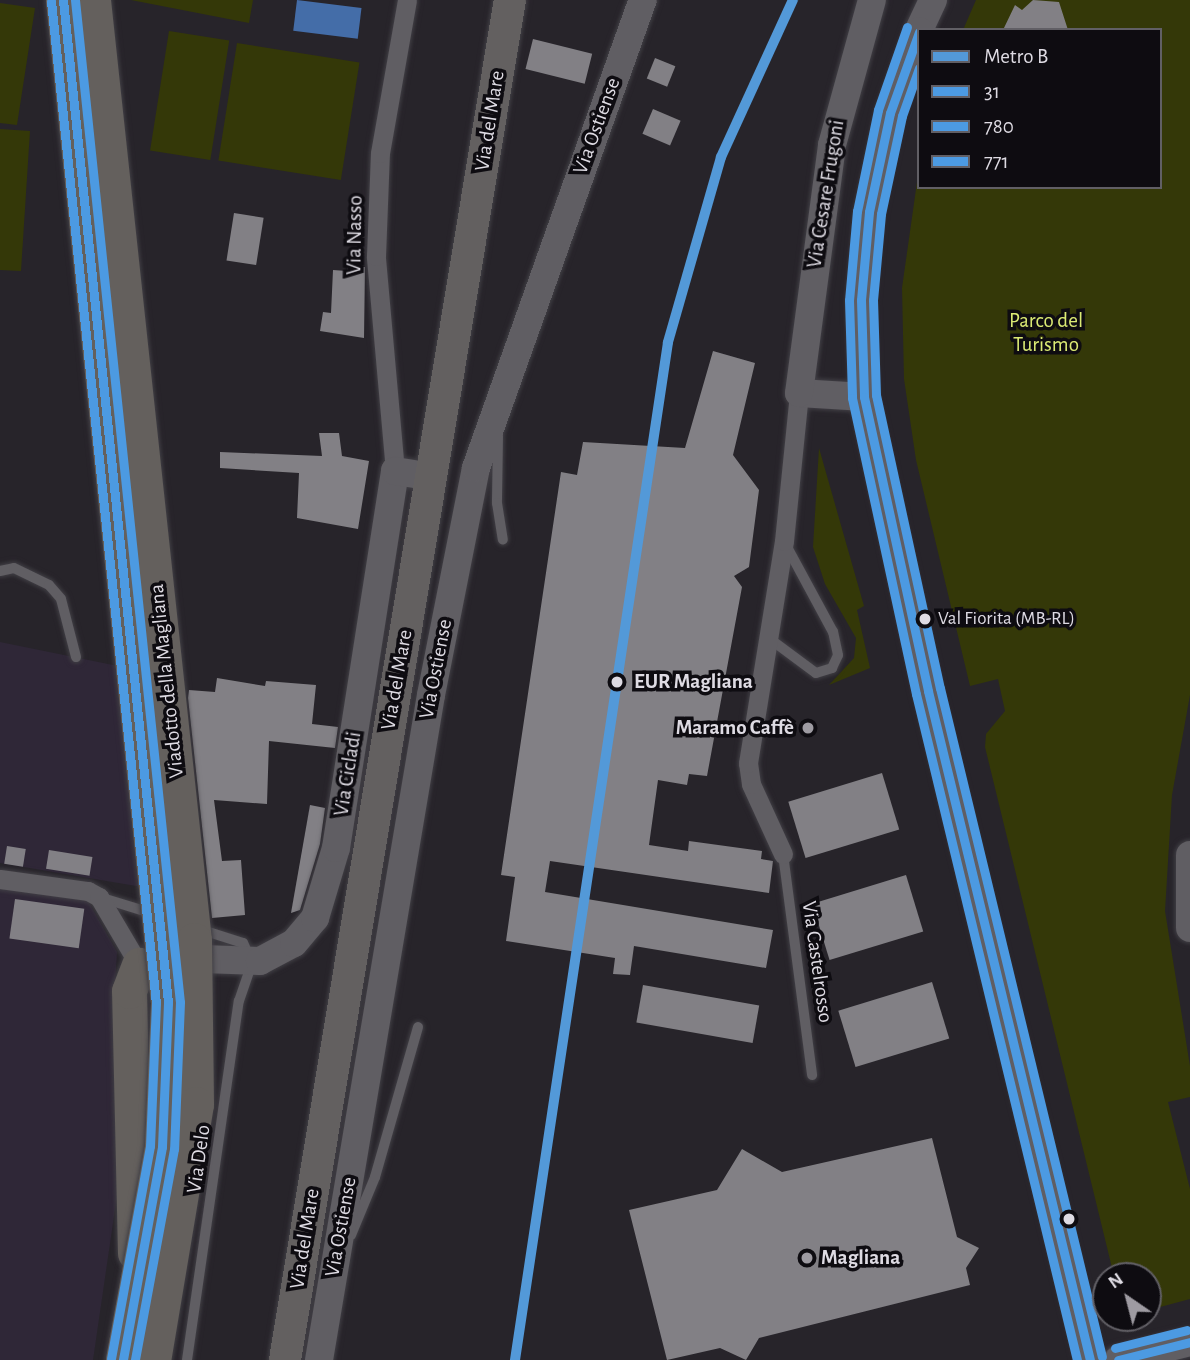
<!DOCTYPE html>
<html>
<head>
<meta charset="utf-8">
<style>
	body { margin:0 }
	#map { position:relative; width:1190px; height:1360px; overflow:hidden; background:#27242a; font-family:"Alegreya Sans",sans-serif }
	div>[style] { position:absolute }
	.built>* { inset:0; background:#2f2737 }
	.green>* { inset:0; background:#343808; transform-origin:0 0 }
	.water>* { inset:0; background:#446da8; transform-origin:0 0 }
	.building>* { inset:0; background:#828085; transform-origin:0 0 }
	.roads { filter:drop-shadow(0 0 2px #413f45) drop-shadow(0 0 2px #413f45) }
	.lane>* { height:10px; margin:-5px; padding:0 5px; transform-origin:5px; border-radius:5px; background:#605e63 }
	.street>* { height:19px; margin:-9.5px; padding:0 9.5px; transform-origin:9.5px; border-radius:9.5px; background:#605e63 }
	.secondary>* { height:28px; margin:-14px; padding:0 14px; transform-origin:14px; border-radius:14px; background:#605e63 }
	.primary>* { height:32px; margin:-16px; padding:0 16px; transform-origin:16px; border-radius:16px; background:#636060 }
	.highway>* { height:35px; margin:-17.5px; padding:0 17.5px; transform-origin:17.5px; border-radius:17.5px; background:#64605d }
	.bridges { filter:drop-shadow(0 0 2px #413f45) drop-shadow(0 0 2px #413f45) }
	.highway-bridge>* { height:35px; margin:-17.5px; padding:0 17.5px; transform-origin:17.5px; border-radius:17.5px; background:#64605d }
	.bus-1>* { height:9px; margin:-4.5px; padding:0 4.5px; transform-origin:4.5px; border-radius:4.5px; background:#4c9ae2 }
	.bus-2>* { height:9px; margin:-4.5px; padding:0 4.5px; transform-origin:4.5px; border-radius:4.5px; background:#4c9ae2 }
	.bus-3>* { height:9px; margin:-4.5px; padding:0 4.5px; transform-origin:4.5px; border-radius:4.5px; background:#4c9ae2 }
	.metro-1>* { height:10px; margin:-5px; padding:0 5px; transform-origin:5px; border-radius:5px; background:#5399d8 }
	.dots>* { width:19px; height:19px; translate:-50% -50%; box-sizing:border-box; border:4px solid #0e0c11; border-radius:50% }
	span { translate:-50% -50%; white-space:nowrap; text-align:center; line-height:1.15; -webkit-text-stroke:7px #0e0c11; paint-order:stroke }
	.bus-label { font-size:19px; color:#dedbe3 }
	.left { translate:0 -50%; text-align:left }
	.street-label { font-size:21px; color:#dedbe3 }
	.park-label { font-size:21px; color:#dbea74 }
	.stop-label { font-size:21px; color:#dedbe3; font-weight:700 }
	.poi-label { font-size:21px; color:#dedbe3; font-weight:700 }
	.right { translate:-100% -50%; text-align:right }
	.legend { position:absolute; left:917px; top:28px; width:245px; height:161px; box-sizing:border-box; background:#0e0c11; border:2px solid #615f65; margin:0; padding:9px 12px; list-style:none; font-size:21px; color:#dedbe3 }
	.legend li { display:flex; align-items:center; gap:14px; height:35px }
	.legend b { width:35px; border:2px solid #615f65 }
	.north { position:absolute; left:1092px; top:1262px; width:70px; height:70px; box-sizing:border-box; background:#0e0c11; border:2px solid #615f65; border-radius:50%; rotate:325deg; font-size:19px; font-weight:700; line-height:28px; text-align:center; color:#dedbe3 }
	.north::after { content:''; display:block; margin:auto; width:24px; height:32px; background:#9e9ba2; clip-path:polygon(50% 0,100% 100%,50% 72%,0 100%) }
</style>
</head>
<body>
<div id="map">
	<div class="built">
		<div style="clip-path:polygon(0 642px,118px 666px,142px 887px,0 863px)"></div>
		<div style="clip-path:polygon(0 886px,88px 901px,117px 952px,113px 1019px,121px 1168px,93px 1360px,0 1360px)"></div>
	</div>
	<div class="green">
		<div style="clip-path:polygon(131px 0,253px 0,249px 23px)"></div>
		<div style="clip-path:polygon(976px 0,1190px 0,1190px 695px,1172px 795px,1165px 911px,1190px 1066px,1190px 1097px,1168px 1102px,1190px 1189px,1190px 1299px,1149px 1310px,1148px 1276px,1114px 1276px,985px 747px,986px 734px,1005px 711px,998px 679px,970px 686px,916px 460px,904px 379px,902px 288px,919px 168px,919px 187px,1160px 187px,1160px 30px,963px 30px)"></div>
		<div style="clip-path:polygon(0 3px,35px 8px,17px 125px,0 123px)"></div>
		<div style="left:169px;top:31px;width:61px;height:121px;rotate:9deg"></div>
		<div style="left:237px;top:43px;width:124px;height:119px;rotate:9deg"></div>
		<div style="clip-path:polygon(0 129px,30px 131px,21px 271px,0 270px)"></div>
		<div style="clip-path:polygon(819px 448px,864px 606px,857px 610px,870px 668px,829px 685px,854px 658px,856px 638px,825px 584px,813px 547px)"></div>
	</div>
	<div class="water">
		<div style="left:297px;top:0;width:65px;height:31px;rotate:7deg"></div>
	</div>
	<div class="building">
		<div style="clip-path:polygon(1033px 0,1059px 2px,1068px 30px,1003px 30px,1015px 5px,1022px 10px)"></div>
		<div style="left:533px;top:39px;width:61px;height:31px;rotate:14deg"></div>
		<div style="left:655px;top:58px;width:22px;height:22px;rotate:22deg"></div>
		<div style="left:653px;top:109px;width:30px;height:27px;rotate:23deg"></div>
		<div style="left:234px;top:213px;width:30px;height:48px;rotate:9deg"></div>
		<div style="clip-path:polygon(347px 266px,365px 267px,364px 338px,320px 331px,323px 312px,331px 313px,333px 270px,347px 271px)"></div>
		<div style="clip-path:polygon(713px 351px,755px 363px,733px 455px,759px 490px,749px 567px,734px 576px,742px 587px,707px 776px,689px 774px,687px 785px,658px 780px,649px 845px,688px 851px,689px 841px,762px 851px,761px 859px,773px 861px,769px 893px,550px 861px,545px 892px,773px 930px,766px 968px,634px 946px,630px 975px,613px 974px,615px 958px,506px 941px,515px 877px,501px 875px,561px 472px,577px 475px,583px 442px,685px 448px)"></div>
		<div style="clip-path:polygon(319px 433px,339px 433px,342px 456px,369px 461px,358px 529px,297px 518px,299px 473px,220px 468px,220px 452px,322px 456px)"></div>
		<div style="clip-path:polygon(217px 678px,265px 686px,266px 681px,316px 685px,312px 724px,338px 727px,335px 748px,269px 741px,267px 804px,214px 800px,222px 861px,241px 860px,245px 915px,212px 918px,188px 698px,189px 690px,215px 692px)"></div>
		<div style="left:882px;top:773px;width:59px;height:98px;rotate:73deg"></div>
		<div style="clip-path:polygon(310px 805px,325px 808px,320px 844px,300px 910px,291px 913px)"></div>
		<div style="left:7px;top:846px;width:19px;height:18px;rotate:9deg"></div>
		<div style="left:49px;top:850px;width:44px;height:19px;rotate:9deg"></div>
		<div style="left:906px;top:875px;width:59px;height:98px;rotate:73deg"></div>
		<div style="left:15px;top:899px;width:70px;height:40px;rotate:8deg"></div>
		<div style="left:932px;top:982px;width:59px;height:98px;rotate:73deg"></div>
		<div style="left:643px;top:985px;width:118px;height:38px;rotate:10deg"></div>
		<div style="clip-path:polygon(932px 1138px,957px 1237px,979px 1248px,966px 1268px,970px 1285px,759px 1338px,746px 1360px,720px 1348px,667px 1360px,629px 1210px,717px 1190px,742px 1149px,782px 1172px)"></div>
	</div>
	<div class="roads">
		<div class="lane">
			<div style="left:498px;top:436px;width:67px;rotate:90.9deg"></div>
			<div style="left:497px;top:503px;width:37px;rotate:81deg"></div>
			<div style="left:0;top:571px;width:14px;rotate:-12deg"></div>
			<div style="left:14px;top:568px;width:39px;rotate:26deg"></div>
			<div style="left:49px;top:585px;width:18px;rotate:49deg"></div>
			<div style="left:61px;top:599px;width:60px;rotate:75.5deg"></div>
			<div style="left:770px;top:639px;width:57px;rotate:36.5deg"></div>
			<div style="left:816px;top:673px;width:17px;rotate:-17deg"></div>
			<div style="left:832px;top:668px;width:14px;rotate:-65deg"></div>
			<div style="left:838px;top:655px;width:24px;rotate:-102deg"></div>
			<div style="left:833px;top:632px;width:99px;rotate:-118.4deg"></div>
			<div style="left:783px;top:854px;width:223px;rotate:82.5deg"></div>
			<div style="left:99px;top:897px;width:54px;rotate:17.1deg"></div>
			<div style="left:351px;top:1235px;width:63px;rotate:-67.5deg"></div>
			<div style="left:375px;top:1177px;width:156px;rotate:-74deg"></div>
			<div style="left:187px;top:1360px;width:363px;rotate:-81.8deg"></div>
			<div style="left:239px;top:1001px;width:40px;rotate:-71.1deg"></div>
			<div style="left:252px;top:963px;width:22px;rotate:-114deg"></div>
			<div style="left:243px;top:943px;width:46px;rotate:-162.3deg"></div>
		</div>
		<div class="street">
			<div style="left:395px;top:471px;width:216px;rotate:-95.1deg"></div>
			<div style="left:376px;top:256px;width:103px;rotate:-87.8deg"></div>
			<div style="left:380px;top:153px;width:155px;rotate:-80deg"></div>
			<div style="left:783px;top:854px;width:77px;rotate:-114.6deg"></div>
			<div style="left:751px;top:784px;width:21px;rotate:-98deg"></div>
			<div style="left:748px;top:763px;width:225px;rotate:-80.8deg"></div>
			<div style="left:784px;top:541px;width:149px;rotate:-84.2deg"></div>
			<div style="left:0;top:879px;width:89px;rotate:7.8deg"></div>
			<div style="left:88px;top:891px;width:13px;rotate:29deg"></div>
			<div style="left:99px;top:897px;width:79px;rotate:59.5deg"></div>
		</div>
		<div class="secondary">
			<div style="left:919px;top:30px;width:33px;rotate:-65deg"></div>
			<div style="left:919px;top:31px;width:87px;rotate:109.5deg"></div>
			<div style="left:890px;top:113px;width:101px;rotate:102deg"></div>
			<div style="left:869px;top:212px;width:88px;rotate:95.2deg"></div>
			<div style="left:861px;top:300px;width:97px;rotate:88.2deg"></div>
			<div style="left:864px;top:397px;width:301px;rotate:77.7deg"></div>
			<div style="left:928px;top:691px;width:688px;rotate:76.39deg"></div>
			<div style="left:864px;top:397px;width:65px;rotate:-176.5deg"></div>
			<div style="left:799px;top:393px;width:250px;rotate:-82.4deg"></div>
			<div style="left:832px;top:145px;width:150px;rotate:-74.6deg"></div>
			<div style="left:1190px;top:855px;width:73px;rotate:90deg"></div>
			<div style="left:174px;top:958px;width:86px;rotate:2deg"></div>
			<div style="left:260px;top:961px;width:38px;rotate:-28deg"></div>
			<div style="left:294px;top:943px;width:33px;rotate:-50deg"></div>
			<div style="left:315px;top:918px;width:73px;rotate:-73.3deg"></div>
			<div style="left:336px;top:848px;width:382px;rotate:-81.1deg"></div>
			<div style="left:395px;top:471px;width:37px;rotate:9deg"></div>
			<div style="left:319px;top:1360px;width:674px;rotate:-80.44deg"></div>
			<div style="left:431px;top:695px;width:231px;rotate:-78.8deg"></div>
			<div style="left:476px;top:468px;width:497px;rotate:-70.4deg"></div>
			<div style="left:1118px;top:1360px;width:74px;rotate:-14deg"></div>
		</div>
		<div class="primary">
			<div style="left:285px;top:1360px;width:1378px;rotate:-80.61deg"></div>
		</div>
		<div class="highway">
			<div style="left:135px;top:1253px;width:262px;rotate:-91.3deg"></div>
			<div style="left:129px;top:991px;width:28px;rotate:-69deg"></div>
		</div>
	</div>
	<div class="bridges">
		<div class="highway-bridge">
			<div style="left:63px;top:0;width:1008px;rotate:84.02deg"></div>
			<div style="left:168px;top:1003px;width:144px;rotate:92.4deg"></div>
			<div style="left:162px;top:1147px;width:217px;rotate:100.4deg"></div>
			<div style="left:93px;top:0;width:945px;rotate:83.87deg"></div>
			<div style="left:194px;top:940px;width:164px;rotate:89.3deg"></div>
			<div style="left:196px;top:1104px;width:260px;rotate:99.5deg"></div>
		</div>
	</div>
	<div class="bus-1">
		<div style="left:63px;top:0;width:1008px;rotate:84.02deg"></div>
		<div style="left:168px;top:1003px;width:144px;rotate:92.4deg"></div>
		<div style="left:162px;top:1147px;width:217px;rotate:100.4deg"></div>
		<div style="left:919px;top:32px;width:86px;rotate:109.7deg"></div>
		<div style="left:890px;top:113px;width:101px;rotate:102deg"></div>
		<div style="left:869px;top:212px;width:88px;rotate:95.2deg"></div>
		<div style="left:861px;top:300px;width:97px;rotate:88.2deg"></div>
		<div style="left:864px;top:397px;width:301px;rotate:77.7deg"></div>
		<div style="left:928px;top:691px;width:688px;rotate:76.39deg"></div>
		<div style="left:1118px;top:1360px;width:74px;rotate:-14deg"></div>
	</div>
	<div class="bus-2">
		<div style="left:51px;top:1px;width:1007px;rotate:84.02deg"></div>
		<div style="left:156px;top:1003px;width:143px;rotate:92.4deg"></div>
		<div style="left:150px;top:1146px;width:216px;rotate:100.4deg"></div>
		<div style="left:907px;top:27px;width:88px;rotate:109.3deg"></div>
		<div style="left:878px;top:110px;width:103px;rotate:101.7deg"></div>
		<div style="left:857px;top:211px;width:89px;rotate:95.1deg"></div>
		<div style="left:849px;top:300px;width:98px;rotate:88.2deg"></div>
		<div style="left:852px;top:398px;width:303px;rotate:77.8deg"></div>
		<div style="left:916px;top:694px;width:685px;rotate:76.41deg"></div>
	</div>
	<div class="bus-3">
		<div style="left:75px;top:0;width:1007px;rotate:84.02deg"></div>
		<div style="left:180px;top:1002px;width:147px;rotate:92.3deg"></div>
		<div style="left:174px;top:1149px;width:215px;rotate:100.5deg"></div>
		<div style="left:919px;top:68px;width:51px;rotate:109.5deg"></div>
		<div style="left:902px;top:116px;width:100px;rotate:102.1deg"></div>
		<div style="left:881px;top:214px;width:86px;rotate:95.3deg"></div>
		<div style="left:873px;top:300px;width:95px;rotate:88.2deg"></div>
		<div style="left:876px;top:395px;width:300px;rotate:77.7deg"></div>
		<div style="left:940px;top:688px;width:688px;rotate:76.39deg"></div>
		<div style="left:1115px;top:1348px;width:74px;rotate:-14deg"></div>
	</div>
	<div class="metro-1">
		<div style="left:515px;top:1360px;width:1029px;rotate:-81.45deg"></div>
		<div style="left:668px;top:342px;width:192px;rotate:-74deg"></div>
		<div style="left:721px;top:157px;width:173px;rotate:-65.4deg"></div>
	</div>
	<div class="dots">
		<div style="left:925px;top:619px;background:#dedbe3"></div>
		<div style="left:617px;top:682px;background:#dedbe3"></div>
		<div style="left:808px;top:728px;background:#9e9ba2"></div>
		<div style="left:1069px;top:1219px;background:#dedbe3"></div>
		<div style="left:807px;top:1258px;background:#9e9ba2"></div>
	</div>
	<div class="bus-label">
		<span class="left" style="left:938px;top:619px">Val Fiorita (MB-RL)</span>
	</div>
	<div class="street-label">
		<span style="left:490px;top:121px;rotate:-81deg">Via del Mare</span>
		<span style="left:597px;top:126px;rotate:-70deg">Via Ostiense</span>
		<span style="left:826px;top:194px;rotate:-81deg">Via Cesare Frugoni</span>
		<span style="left:355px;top:235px;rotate:-89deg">Via Nasso</span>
		<span style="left:436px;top:669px;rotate:-79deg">Via Ostiense</span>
		<span style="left:397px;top:680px;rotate:-80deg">Via del Mare</span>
		<span style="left:167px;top:681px;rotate:-96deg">Viadotto della Magliana</span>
		<span style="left:348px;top:774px;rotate:-81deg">Via Cicladi</span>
		<span style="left:817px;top:962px;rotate:82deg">Via Castelrosso</span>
		<span style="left:199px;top:1159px;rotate:-82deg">Via Delo</span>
		<span style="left:341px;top:1227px;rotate:-80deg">Via Ostiense</span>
		<span style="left:305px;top:1239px;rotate:-81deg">Via del Mare</span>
	</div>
	<div class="park-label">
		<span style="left:1046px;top:333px">Parco del<br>Turismo</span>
	</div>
	<div class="stop-label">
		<span class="left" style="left:634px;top:682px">EUR Magliana</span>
	</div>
	<div class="poi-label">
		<span class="right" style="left:794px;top:728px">Maramo Caffè</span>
		<span class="left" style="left:821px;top:1258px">Magliana</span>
	</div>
	<ul class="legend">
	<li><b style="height:9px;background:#5399d8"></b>Metro B</li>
	<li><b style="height:9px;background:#4c9ae2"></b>31</li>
	<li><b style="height:9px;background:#4c9ae2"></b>780</li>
	<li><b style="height:9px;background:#4c9ae2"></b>771</li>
	</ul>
	<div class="north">N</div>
</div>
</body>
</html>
